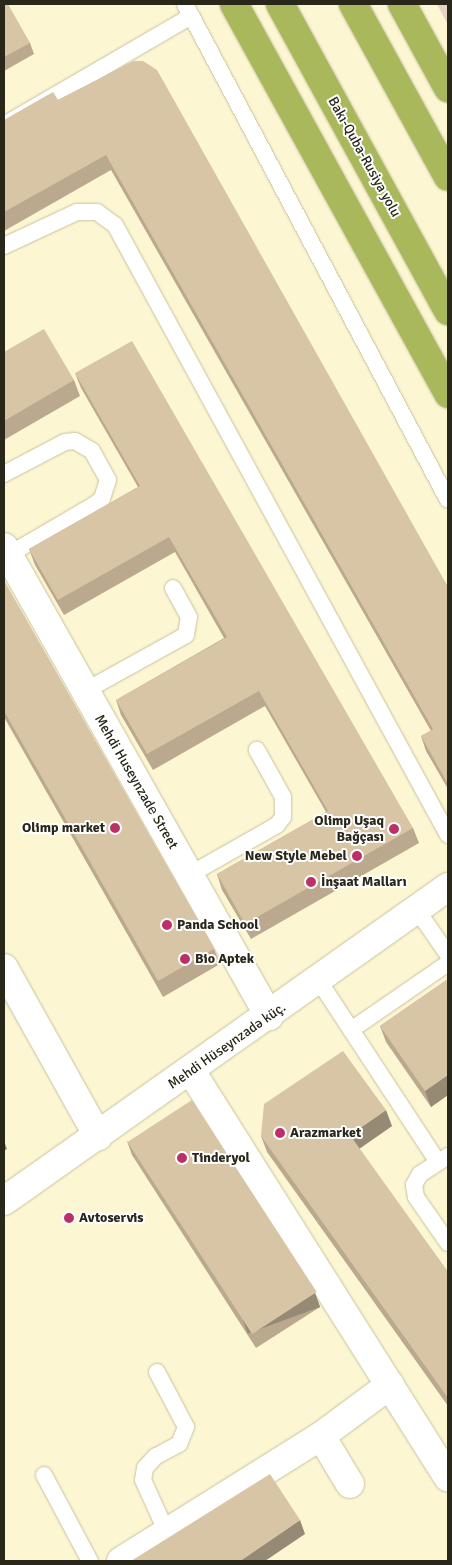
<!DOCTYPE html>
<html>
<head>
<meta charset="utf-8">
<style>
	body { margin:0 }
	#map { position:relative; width:452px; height:1565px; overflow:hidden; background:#fcf6d2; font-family:Signika,sans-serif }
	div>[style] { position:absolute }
	.green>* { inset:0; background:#e7d4c5 }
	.roads { filter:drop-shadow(0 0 1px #c8c29f) drop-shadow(0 0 1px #c8c29f) }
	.service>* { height:16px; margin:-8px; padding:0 8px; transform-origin:8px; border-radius:8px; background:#fff }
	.minor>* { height:28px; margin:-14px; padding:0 14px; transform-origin:14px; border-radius:14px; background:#fff }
	.tertiary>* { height:28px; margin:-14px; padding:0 14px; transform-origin:14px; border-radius:14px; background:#fff }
	.trunk>* { height:28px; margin:-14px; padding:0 14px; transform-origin:14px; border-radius:14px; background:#a8b85b }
	.wall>* { inset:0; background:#baa98e }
	.shaded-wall>* { inset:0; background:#978a74; transform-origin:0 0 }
	.building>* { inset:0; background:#d8c5a5; transform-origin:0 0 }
	.dots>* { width:14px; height:14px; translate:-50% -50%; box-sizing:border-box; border:2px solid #fff; border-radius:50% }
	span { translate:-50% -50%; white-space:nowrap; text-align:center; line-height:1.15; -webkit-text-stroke:4px #fff; paint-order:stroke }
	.street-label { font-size:14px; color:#292719 }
	.poi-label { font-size:14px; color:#292719; font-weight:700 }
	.right { translate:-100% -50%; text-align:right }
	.left { translate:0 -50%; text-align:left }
	.frame { position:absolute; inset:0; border:5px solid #292719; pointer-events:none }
</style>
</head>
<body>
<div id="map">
	<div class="green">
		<div style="clip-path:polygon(437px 4px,448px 4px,448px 25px)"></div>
	</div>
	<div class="roads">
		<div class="service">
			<div style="left:185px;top:4px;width:561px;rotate:62.07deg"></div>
			<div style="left:4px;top:125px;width:216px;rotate:-30.2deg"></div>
			<div style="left:4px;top:246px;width:81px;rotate:-25deg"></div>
			<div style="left:77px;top:212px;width:20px"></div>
			<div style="left:97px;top:212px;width:22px;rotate:36deg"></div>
			<div style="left:115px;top:225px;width:695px;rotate:61.37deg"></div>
			<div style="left:4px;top:474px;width:69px;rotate:-27.7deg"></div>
			<div style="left:65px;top:442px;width:10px;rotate:-6deg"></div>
			<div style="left:75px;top:441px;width:20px;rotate:30deg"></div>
			<div style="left:92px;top:451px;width:33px;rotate:61deg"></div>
			<div style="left:108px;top:480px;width:20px;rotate:108deg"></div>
			<div style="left:102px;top:499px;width:10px;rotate:143deg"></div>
			<div style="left:94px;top:505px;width:99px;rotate:149.8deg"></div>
			<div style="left:85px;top:691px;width:115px;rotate:-29deg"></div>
			<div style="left:186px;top:635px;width:18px;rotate:-81deg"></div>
			<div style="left:189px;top:617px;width:33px;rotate:-119deg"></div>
			<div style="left:189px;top:875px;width:101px;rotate:-29.6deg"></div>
			<div style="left:277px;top:825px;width:10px;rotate:-53deg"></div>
			<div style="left:283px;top:817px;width:20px;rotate:-90deg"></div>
			<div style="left:283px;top:797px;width:54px;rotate:-119deg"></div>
			<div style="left:417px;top:910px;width:55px;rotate:55.4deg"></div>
			<div style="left:319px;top:981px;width:217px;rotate:56.7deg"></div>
			<div style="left:351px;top:1030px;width:118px;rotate:-34.6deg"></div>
			<div style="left:448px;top:1156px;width:33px;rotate:147deg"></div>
			<div style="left:420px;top:1174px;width:13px;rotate:119deg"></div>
			<div style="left:414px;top:1185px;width:12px;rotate:81deg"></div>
			<div style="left:416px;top:1197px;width:56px;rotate:55.2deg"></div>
			<div style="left:157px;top:1372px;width:62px;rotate:62.2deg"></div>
			<div style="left:186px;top:1427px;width:18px;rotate:112deg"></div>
			<div style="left:179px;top:1444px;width:26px;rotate:152deg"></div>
			<div style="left:156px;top:1456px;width:16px;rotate:133deg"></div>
			<div style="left:145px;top:1468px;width:12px;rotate:99deg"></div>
			<div style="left:143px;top:1480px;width:58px;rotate:65.6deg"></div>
			<div style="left:44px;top:1475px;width:98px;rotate:61.9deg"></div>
		</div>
		<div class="minor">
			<div style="left:4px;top:547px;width:539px;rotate:60.53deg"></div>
			<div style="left:4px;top:968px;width:193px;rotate:60.8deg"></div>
			<div style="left:191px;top:1071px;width:481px;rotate:57.7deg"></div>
			<div style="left:321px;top:1436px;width:86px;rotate:-36.5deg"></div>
			<div style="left:121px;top:1561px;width:236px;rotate:-32deg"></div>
			<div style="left:321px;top:1436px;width:56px;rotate:58.9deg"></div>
		</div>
		<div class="tertiary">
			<div style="left:4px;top:1201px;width:544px;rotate:-35.27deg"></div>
		</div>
		<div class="trunk">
			<div style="left:234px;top:4px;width:445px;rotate:61.2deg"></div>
			<div style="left:280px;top:4px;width:350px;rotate:61.3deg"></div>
			<div style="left:353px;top:4px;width:197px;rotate:61.2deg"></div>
			<div style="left:402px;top:4px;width:96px;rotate:61.3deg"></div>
		</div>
	</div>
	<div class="wall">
		<div style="clip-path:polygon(4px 4px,30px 43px,34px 54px,4px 71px)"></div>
		<div style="clip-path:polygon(134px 61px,448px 587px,448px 789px,426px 751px,421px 736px,431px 731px,111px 170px,4px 231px,4px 120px,58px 100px)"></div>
		<div style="clip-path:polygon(4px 352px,74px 380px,80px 396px,4px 440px)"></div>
		<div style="clip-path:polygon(75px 373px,413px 828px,419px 843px,251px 939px,222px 890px,217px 874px,326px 812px,265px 706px,153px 770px,121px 715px,116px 700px,224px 638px,175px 552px,64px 615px,35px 565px,29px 549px,138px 487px,81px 388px)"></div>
		<div style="clip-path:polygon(4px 581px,214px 949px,220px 964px,163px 997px,4px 717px)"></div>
		<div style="clip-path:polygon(448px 979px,448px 1095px,431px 1107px,386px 1042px,380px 1026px)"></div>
		<div style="clip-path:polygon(392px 1126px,359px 1149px,448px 1272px,448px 1406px,267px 1152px,261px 1136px)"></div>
		<div style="clip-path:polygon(127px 1141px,315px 1293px,320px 1307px,256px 1348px,132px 1155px)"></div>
	</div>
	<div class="shaded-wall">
		<div style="clip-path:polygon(448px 1075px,448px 1095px,431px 1107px,425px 1091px)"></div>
		<div style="clip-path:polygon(386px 1110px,392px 1126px,356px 1151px,350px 1135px)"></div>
		<div style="clip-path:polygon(4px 1141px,7px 1149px,4px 1151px)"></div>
		<div style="left:315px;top:1293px;width:15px;height:77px;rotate:70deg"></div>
		<div style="clip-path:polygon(300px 1520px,305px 1534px,265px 1561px,240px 1561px)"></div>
	</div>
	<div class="building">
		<div style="clip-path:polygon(4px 4px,8px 4px,30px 43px,4px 57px)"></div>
		<div style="clip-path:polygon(134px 61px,143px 61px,157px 70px,448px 587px,448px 784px,421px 736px,433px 729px,106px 155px,4px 212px,4px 120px,53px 92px,58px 100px)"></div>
		<div style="clip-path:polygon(44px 329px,74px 380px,4px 421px,4px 352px)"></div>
		<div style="clip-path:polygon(132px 341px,413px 828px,245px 924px,217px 874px,328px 811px,259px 691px,147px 754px,116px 700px,227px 637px,169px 537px,58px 600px,29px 549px,140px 486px,75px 373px)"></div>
		<div style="clip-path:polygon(4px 581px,214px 949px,158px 981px,4px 711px)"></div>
		<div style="clip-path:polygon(448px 979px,448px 1075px,425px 1091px,380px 1026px)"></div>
		<div style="clip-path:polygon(343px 1051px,386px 1110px,350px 1135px,448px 1272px,448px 1398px,261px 1136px,264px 1104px)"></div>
		<div style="left:192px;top:1100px;width:229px;height:77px;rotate:57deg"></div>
		<div style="clip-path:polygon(270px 1474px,300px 1520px,240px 1561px,131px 1561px)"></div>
	</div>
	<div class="dots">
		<div style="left:115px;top:828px;background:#bc3067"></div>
		<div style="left:394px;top:829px;background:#bc3067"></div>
		<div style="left:357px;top:856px;background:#bc3067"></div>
		<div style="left:311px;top:882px;background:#bc3067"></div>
		<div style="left:167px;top:925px;background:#bc3067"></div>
		<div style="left:185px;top:959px;background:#bc3067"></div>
		<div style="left:280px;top:1133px;background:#bc3067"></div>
		<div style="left:182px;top:1158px;background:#bc3067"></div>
		<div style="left:69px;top:1218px;background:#bc3067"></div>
	</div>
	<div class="street-label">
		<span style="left:364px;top:157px;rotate:61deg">Bakı-Quba-Rusiya yolu</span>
		<span style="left:136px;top:782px;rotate:60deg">Mehdi Huseynzadе Street</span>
		<span style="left:227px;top:1046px;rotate:-35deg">Mehdi Hüseynzadə küç.</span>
	</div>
	<div class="poi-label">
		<span class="right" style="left:384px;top:829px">Olimp Uşaq<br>Bağçası</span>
		<span class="right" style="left:105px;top:828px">Olimp market</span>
		<span class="right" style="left:347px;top:856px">New Style Mebel</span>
		<span class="left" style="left:321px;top:882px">İnşaat Malları</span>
		<span class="left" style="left:177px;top:925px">Panda School</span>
		<span class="left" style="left:195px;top:959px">Bio Aptek</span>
		<span class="left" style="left:290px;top:1133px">Arazmarket</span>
		<span class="left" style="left:192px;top:1158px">Tinderyol</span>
		<span class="left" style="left:79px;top:1218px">Avtoservis</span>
	</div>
	<div class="frame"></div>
</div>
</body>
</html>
